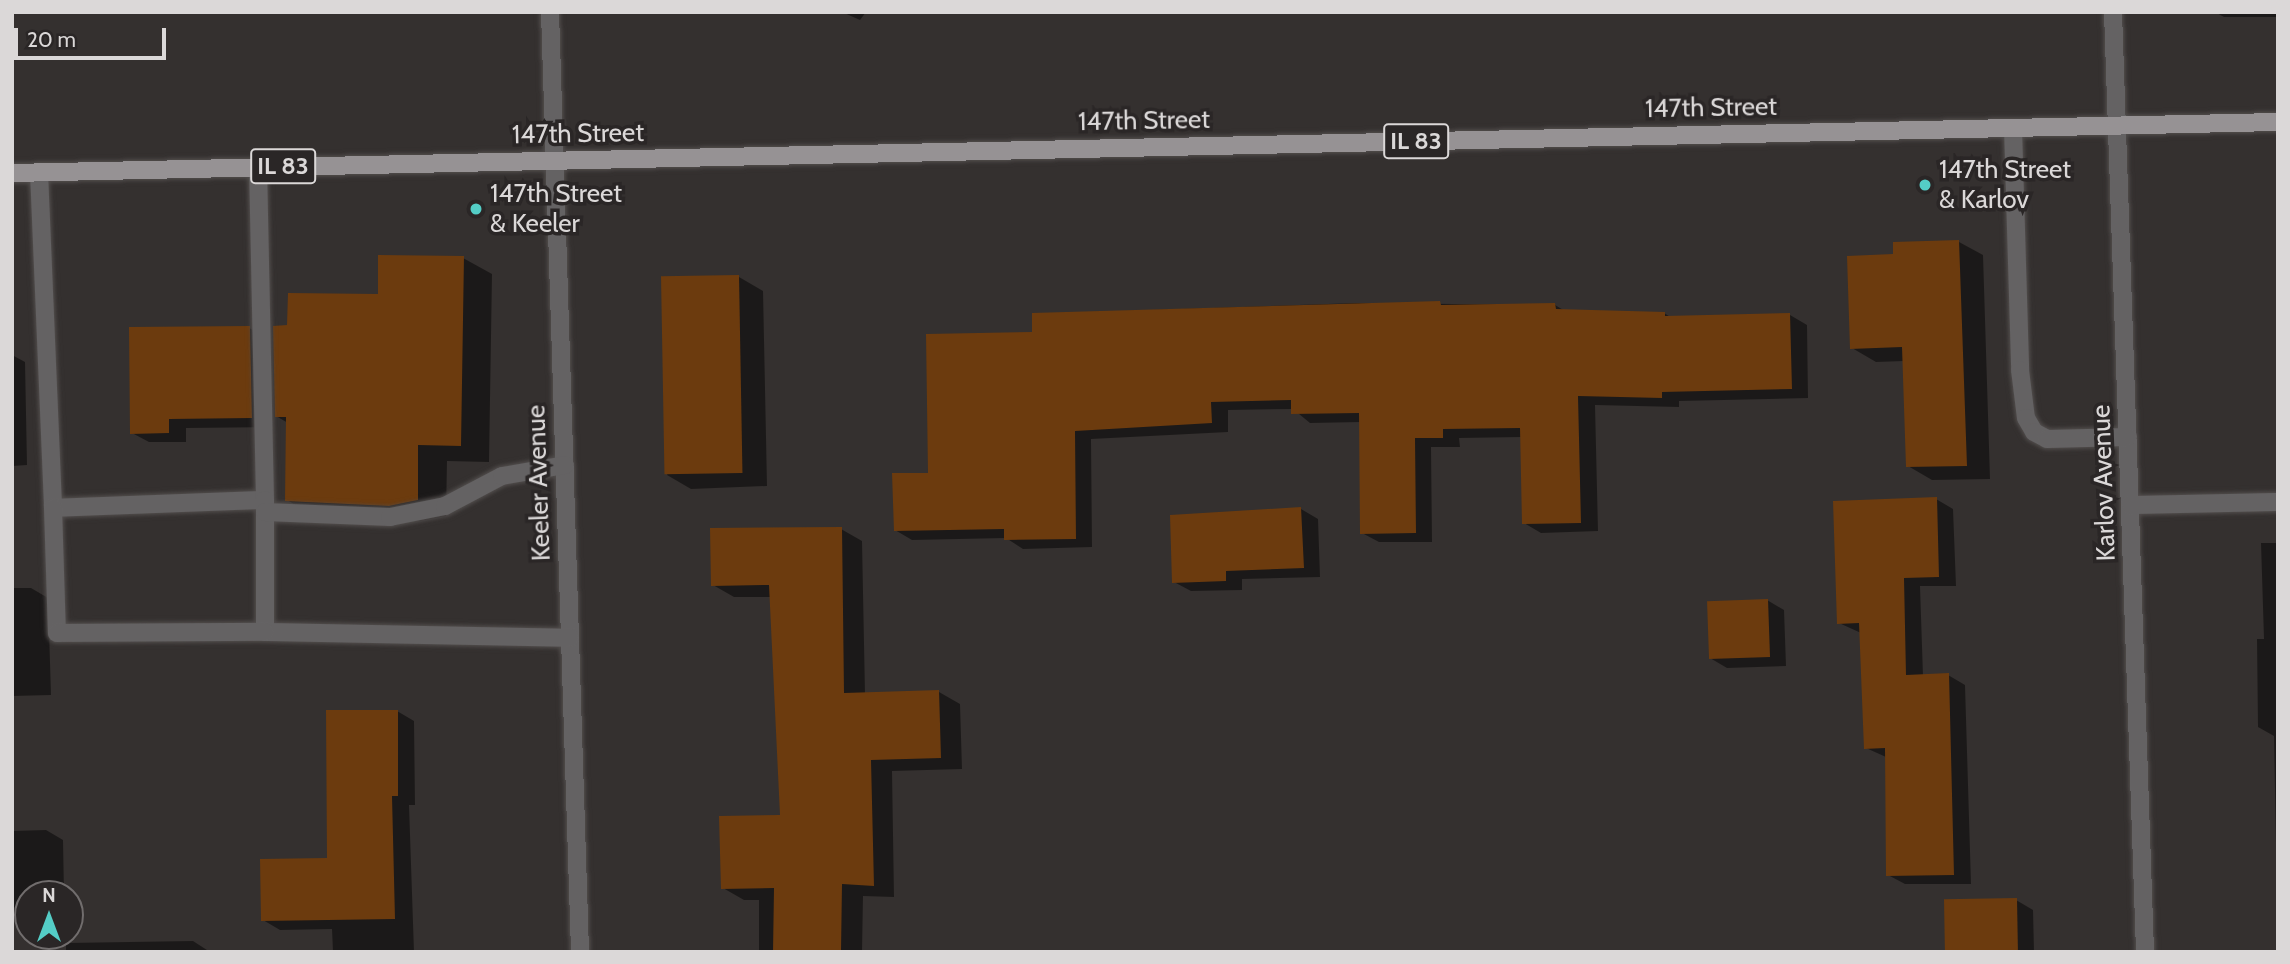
<!DOCTYPE html>
<html>
<head>
<meta charset="utf-8">
<style>
	body { margin:0 }
	#map { position:relative; width:2290px; height:964px; overflow:hidden; background:#34302f; font-family:Cabin,sans-serif }
	div>[style] { position:absolute }
	.shadow>* { inset:0; background:#0007 }
	.building>* { inset:0; background:#6c3b0e; transform-origin:0 0 }
	.roads { filter:drop-shadow(0 0 2px #524e4d) drop-shadow(0 0 2px #524e4d) }
	.minor>* { height:18px; margin:-9px; padding:0 9px; transform-origin:9px; border-radius:9px; background:#646263 }
	.major>* { height:18px; margin:-9px; padding:0 9px; transform-origin:9px; border-radius:9px; background:#969294 }
	.dots>* { width:19px; height:19px; translate:-50% -50%; box-sizing:border-box; border:4px solid #2a2626; border-radius:50% }
	span { translate:-50% -50%; white-space:nowrap; text-align:center; line-height:1.15; -webkit-text-stroke:7px #2a2626; paint-order:stroke }
	.shield-label span { padding:2px 5px; background:#2a2626; border:2px solid; border-radius:5px; -webkit-text-stroke-width:0 }
	.shield-label { font-size:24px; color:#dbd8d8; font-weight:700 }
	.street-label { font-size:26px; color:#dbd8d8 }
	.poi-label { font-size:26px; color:#dbd8d8 }
	.left { translate:0 -50%; text-align:left }
	.frame { position:absolute; inset:0; border:14px solid #dbd8d8; pointer-events:none }
	.north { position:absolute; left:14px; top:880px; width:70px; height:70px; box-sizing:border-box; background:#2a2626; border:2px solid #716d6d; border-radius:50%; rotate:0deg; font-size:19px; font-weight:700; line-height:28px; text-align:center; color:#dbd8d8 }
	.north::after { content:''; display:block; margin:auto; width:24px; height:32px; background:#54cdc6; clip-path:polygon(50% 0,100% 100%,50% 72%,0 100%) }
	.scale { position:absolute; left:14px; top:28px; width:152px; height:32px; box-sizing:border-box; border:4px solid #dbd8d8; border-top:0; padding-left:9px; font-size:21px; line-height:24px; white-space:nowrap; color:#dbd8d8; -webkit-text-stroke:5px #2a2626; paint-order:stroke }
</style>
</head>
<body>
<div id="map">
	<div class="shadow">
		<div style="clip-path:polygon(842px 12px,866px 12px,860px 20px)"></div>
		<div style="clip-path:polygon(2215px 12px,2278px 12px,2278px 17px,2224px 17px)"></div>
		<div style="clip-path:polygon(1959px 242px,1983px 255px,1990px 479px,1932px 480px,1908px 466px,1904px 361px,1876px 362px,1852px 348px,1895px 256px)"></div>
		<div style="clip-path:polygon(463px 258px,492px 274px,489px 462px,447px 461px,446px 516px,419px 521px,316px 517px,287px 500px,288px 423px,276px 416px,289px 327px,380px 296px)"></div>
		<div style="clip-path:polygon(739px 277px,763px 291px,767px 486px,691px 489px,667px 475px)"></div>
		<div style="clip-path:polygon(1357px 303px,1555px 305px,1565px 311px,1664px 313px,1672px 318px,1790px 315px,1807px 325px,1808px 398px,1679px 401px,1679px 407px,1595px 405px,1598px 531px,1541px 533px,1524px 523px,1522px 437px,1459px 438px,1460px 447px,1431px 447px,1432px 542px,1379px 542px,1362px 533px,1361px 422px,1310px 423px,1293px 409px,1228px 410px,1228px 432px,1091px 439px,1092px 547px,1023px 549px,1006px 538px,912px 540px,895px 530px,930px 475px,1034px 334px,1034px 314px)"></div>
		<div style="clip-path:polygon(249px 328px,267px 337px,268px 427px,186px 428px,186px 442px,149px 442px,132px 433px)"></div>
		<div style="clip-path:polygon(12px 355px,25px 362px,27px 465px,12px 466px)"></div>
		<div style="clip-path:polygon(1936px 499px,1953px 509px,1956px 586px,1920px 586px,1923px 676px,1948px 675px,1965px 685px,1971px 884px,1905px 884px,1888px 875px,1886px 757px,1866px 748px,1861px 633px,1839px 623px)"></div>
		<div style="clip-path:polygon(1301px 509px,1318px 519px,1320px 577px,1242px 579px,1242px 590px,1191px 591px,1174px 582px)"></div>
		<div style="clip-path:polygon(841px 529px,862px 541px,865px 694px,939px 692px,960px 704px,962px 769px,892px 771px,894px 897px,863px 896px,862px 952px,759px 952px,759px 900px,744px 900px,723px 888px,782px 817px,771px 597px,734px 597px,713px 585px)"></div>
		<div style="clip-path:polygon(2261px 543px,2278px 543px,2278px 952px,2274px 736px,2258px 727px,2257px 639px,2264px 639px)"></div>
		<div style="clip-path:polygon(12px 588px,31px 588px,48px 598px,51px 695px,12px 696px)"></div>
		<div style="clip-path:polygon(1767px 600px,1784px 610px,1786px 666px,1727px 668px,1710px 658px)"></div>
		<div style="clip-path:polygon(397px 711px,414px 721px,415px 805px,409px 805px,414px 952px,333px 952px,332px 929px,280px 930px,263px 920px,329px 860px)"></div>
		<div style="clip-path:polygon(46px 830px,63px 840px,64px 894px,28px 894px,28px 907px,14px 907px,28px 910px,28px 918px,16px 918px,12px 916px,12px 831px)"></div>
		<div style="clip-path:polygon(2016px 900px,2033px 910px,2034px 952px,1947px 952px)"></div>
		<div style="clip-path:polygon(193px 941px,210px 952px,66px 952px,66px 943px)"></div>
	</div>
	<div class="building">
		<div style="clip-path:polygon(1959px 240px,1967px 466px,1906px 467px,1902px 347px,1850px 349px,1847px 256px,1893px 254px,1893px 242px)"></div>
		<div style="clip-path:polygon(378px 255px,464px 256px,461px 446px,418px 445px,418px 500px,389px 506px,285px 501px,286px 417px,275px 417px,273px 326px,287px 325px,288px 293px,378px 294px)"></div>
		<div style="left:739px;top:275px;width:198px;height:78px;rotate:89deg"></div>
		<div style="clip-path:polygon(1440px 301px,1441px 305px,1555px 303px,1556px 309px,1665px 312px,1665px 316px,1790px 313px,1792px 389px,1662px 392px,1662px 398px,1578px 396px,1581px 523px,1522px 524px,1520px 428px,1443px 429px,1443px 438px,1415px 438px,1416px 533px,1360px 534px,1359px 413px,1291px 414px,1291px 400px,1211px 402px,1212px 423px,1075px 431px,1076px 539px,1004px 540px,1004px 529px,894px 531px,892px 473px,928px 473px,926px 334px,1032px 332px,1032px 313px)"></div>
		<div style="clip-path:polygon(250px 326px,252px 418px,169px 419px,169px 433px,130px 434px,129px 327px)"></div>
		<div style="clip-path:polygon(1937px 497px,1939px 577px,1904px 578px,1906px 675px,1949px 673px,1954px 875px,1886px 876px,1885px 748px,1864px 749px,1859px 623px,1837px 624px,1833px 501px)"></div>
		<div style="clip-path:polygon(1301px 507px,1304px 568px,1226px 571px,1226px 581px,1172px 583px,1170px 515px)"></div>
		<div style="clip-path:polygon(842px 527px,844px 693px,939px 690px,941px 758px,871px 760px,874px 886px,842px 884px,841px 952px,773px 952px,774px 888px,721px 889px,719px 816px,780px 815px,769px 585px,711px 586px,710px 528px)"></div>
		<div style="left:1768px;top:599px;width:58px;height:61px;rotate:88deg"></div>
		<div style="clip-path:polygon(326px 710px,398px 710px,398px 796px,392px 796px,395px 919px,261px 921px,260px 859px,327px 858px)"></div>
		<div style="left:2017px;top:898px;width:54px;height:73px;rotate:89deg"></div>
	</div>
	<div class="roads">
		<div class="minor">
			<div style="left:550px;top:12px;width:940px;rotate:88.17deg"></div>
			<div style="left:2113px;top:12px;width:941px;rotate:88.05deg"></div>
			<div style="left:2013px;top:128px;width:242px;rotate:88.3deg"></div>
			<div style="left:2020px;top:370px;width:48px;rotate:82.9deg"></div>
			<div style="left:2026px;top:418px;width:16px;rotate:60deg"></div>
			<div style="left:2034px;top:432px;width:15px;rotate:28deg"></div>
			<div style="left:2047px;top:439px;width:81px;rotate:-1.4deg"></div>
			<div style="left:39px;top:172px;width:336px;rotate:87.6deg"></div>
			<div style="left:53px;top:508px;width:212px;rotate:-2.2deg"></div>
			<div style="left:265px;top:500px;width:333px;rotate:-91.2deg"></div>
			<div style="left:265px;top:500px;width:132px;rotate:90deg"></div>
			<div style="left:265px;top:632px;width:305px;rotate:1.1deg"></div>
			<div style="left:2131px;top:505px;width:147px;rotate:-1.2deg"></div>
			<div style="left:53px;top:508px;width:125px;rotate:88.2deg"></div>
			<div style="left:57px;top:633px;width:208px;rotate:-0.3deg"></div>
			<div style="left:265px;top:512px;width:125px;rotate:2.3deg"></div>
			<div style="left:390px;top:517px;width:56px;rotate:-11.3deg"></div>
			<div style="left:445px;top:506px;width:64px;rotate:-27.8deg"></div>
			<div style="left:502px;top:476px;width:64px;rotate:-9.9deg"></div>
		</div>
		<div class="major">
			<div style="left:12px;top:173px;width:2267px;rotate:-1.29deg"></div>
		</div>
	</div>
	<div class="dots">
		<div style="left:1925px;top:185px;background:#54cdc6"></div>
		<div style="left:476px;top:209px;background:#54cdc6"></div>
	</div>
	<div class="shield-label">
		<span style="left:1416px;top:141px">IL 83</span>
		<span style="left:283px;top:166px">IL 83</span>
	</div>
	<div class="street-label">
		<span style="left:1711px;top:108px;rotate:-1deg">147th Street</span>
		<span style="left:1144px;top:121px;rotate:-1deg">147th Street</span>
		<span style="left:578px;top:134px;rotate:-1deg">147th Street</span>
		<span style="left:539px;top:483px;rotate:-92deg">Keeler Avenue</span>
		<span style="left:2104px;top:483px;rotate:-92deg">Karlov Avenue</span>
	</div>
	<div class="poi-label">
		<span class="left" style="left:1939px;top:185px">147th Street<br>&amp; Karlov</span>
		<span class="left" style="left:490px;top:209px">147th Street<br>&amp; Keeler</span>
	</div>
	<div class="frame"></div>
	<div class="north">N</div>
	<div class="scale">20 m</div>
</div>
</body>
</html>
